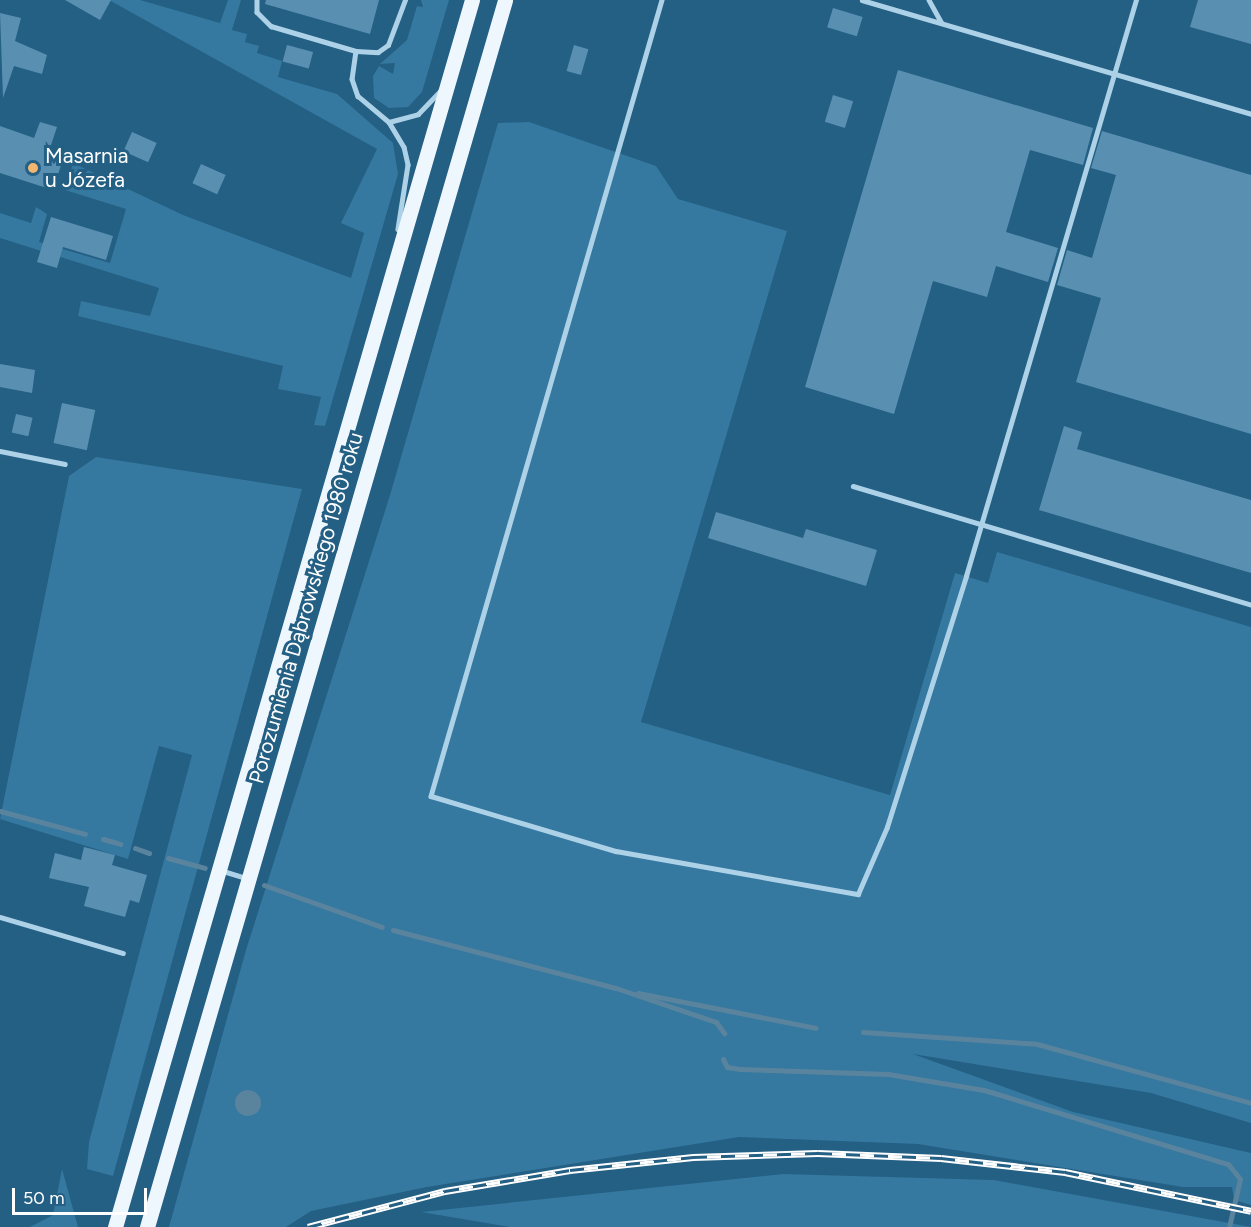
<!DOCTYPE html>
<html>
<head>
<meta charset="utf-8">
<style>
	body { margin:0 }
	#map { position:relative; width:1251px; height:1227px; overflow:hidden; background:#245f84; font-family:Figtree,sans-serif }
	div>[style] { position:absolute }
	.green>* { inset:0; background:#3578a0 }
	.water>* { inset:0; background:#5a849d }
	.round { border-radius:50% }
	.stream>* { height:5px; margin:-2.5px; padding:0 2.5px; transform-origin:2.5px; border-radius:2.5px; background:#5a849d }
	.building>* { inset:0; background:#5990b2; transform-origin:0 0 }
	.service>* { height:4.5px; margin:-2.25px; padding:0 2.25px; transform-origin:2.25px; border-radius:2.25px; background:#add2e8 }
	.primary>* { height:15px; margin:-7.5px; padding:0 7.5px; transform-origin:7.5px; border-radius:7.5px; background:#eff7fe }
	.rail>* { height:7px; margin-top:-3.5px; transform-origin:0; background:repeating-linear-gradient(90deg,#245f84 0 14px,#fff 0 28px); box-sizing:border-box; border-block:2px solid #fff }
	.dots>* { width:16px; height:16px; translate:-50% -50%; box-sizing:border-box; border:3px solid #245f84; border-radius:50% }
	span { translate:-50% -50%; white-space:nowrap; text-align:center; line-height:1.15; -webkit-text-stroke:6px #245f84; paint-order:stroke }
	.poi-label { font-size:21px; color:#fff }
	.left { translate:0 -50%; text-align:left }
	.street-label { font-size:21px; color:#fff }
	.scale { position:absolute; left:12px; top:1188px; width:135px; height:27px; box-sizing:border-box; border:3px solid #fff; border-top:0; padding-left:8px; font-size:18px; line-height:21px; white-space:nowrap; color:#fff; -webkit-text-stroke:4px #245f84; paint-order:stroke }
</style>
</head>
<body>
<div id="map">
	<div class="green">
		<div style="clip-path:polygon(109px 0,140px 0,220px 23px,228px 0,241px 0,232px 30px,247px 34px,245px 42px,259px 46px,257px 53px,282px 61px,278px 77px,337px 94px,393px 143px,398px 174px,325px 426px,314px 425px,321px 397px,278px 389px,283px 366px,78px 316px,81px 301px,150px 316px,159px 288px,0 238px,0 213px,31px 223px,36px 207px,47px 214px,39px 242px,110px 263px,126px 209px,65px 190px,73px 163px,183px 215px,351px 278px,364px 233px,341px 223px,377px 149px)"></div>
		<div style="clip-path:polygon(421px 0,449px 0,422px 92px,408px 107px,389px 108px,374px 98px,373px 76px,379px 66px,393px 74px,395px 63px,380px 64px,407px 40px,417px 6px,423px 7px)"></div>
		<div style="clip-path:polygon(529px 122px,656px 166px,678px 199px,787px 231px,641px 722px,890px 795px,955px 573px,988px 583px,997px 552px,1251px 627px,1251px 1123px,1151px 1093px,913px 1054px,1073px 1112px,1251px 1153px,1251px 1205px,1234px 1200px,1232px 1187px,1183px 1187px,918px 1144px,739px 1137px,427px 1187px,311px 1211px,286px 1227px,169px 1227px,246px 950px,390px 495px,498px 123px)"></div>
		<div style="clip-path:polygon(96px 457px,302px 489px,113px 1176px,87px 1169px,89px 1142px,192px 755px,159px 746px,128px 859px,0 819px,69px 476px)"></div>
		<div style="clip-path:polygon(62px 1169px,78px 1227px,30px 1227px,53px 1215px)"></div>
		<div style="clip-path:polygon(783px 1174px,994px 1180px,1251px 1227px,510px 1227px,421px 1212px)"></div>
	</div>
	<div class="water">
		<div class="round" style="left:235px;top:1090px;width:26px;height:26px"></div>
	</div>
	<div class="stream">
		<div style="left:0;top:811px;width:88px;rotate:15.1deg"></div>
		<div style="left:103px;top:839px;width:18px;rotate:16deg"></div>
		<div style="left:135px;top:848px;width:15px;rotate:20deg"></div>
		<div style="left:168px;top:858px;width:38px;rotate:15deg"></div>
		<div style="left:264px;top:885px;width:125px;rotate:19.6deg"></div>
		<div style="left:393px;top:930px;width:230px;rotate:14.6deg"></div>
		<div style="left:616px;top:988px;width:106px;rotate:18.8deg"></div>
		<div style="left:716px;top:1022px;width:14px;rotate:54deg"></div>
		<div style="left:638px;top:993px;width:181px;rotate:11.1deg"></div>
		<div style="left:863px;top:1032px;width:174px;rotate:3.9deg"></div>
		<div style="left:1037px;top:1044px;width:222px;rotate:15.4deg"></div>
		<div style="left:723px;top:1059px;width:9px;rotate:63deg"></div>
		<div style="left:727px;top:1067px;width:13px;rotate:9deg"></div>
		<div style="left:740px;top:1069px;width:148px;rotate:1.9deg"></div>
		<div style="left:888px;top:1074px;width:97px;rotate:9.5deg"></div>
		<div style="left:984px;top:1090px;width:255px;rotate:16.9deg"></div>
		<div style="left:1228px;top:1164px;width:19px;rotate:51deg"></div>
		<div style="left:1240px;top:1179px;width:49px;rotate:102.9deg"></div>
	</div>
	<div class="building">
		<div style="clip-path:polygon(65px 0,111px 0,100px 20px)"></div>
		<div style="clip-path:polygon(266px 0,379px 0,370px 34px,265px 4px)"></div>
		<div style="clip-path:polygon(1198px 0,1251px 0,1251px 44px,1190px 27px)"></div>
		<div style="left:833px;top:8px;width:31px;height:20px;rotate:17deg"></div>
		<div style="clip-path:polygon(0 13px,21px 18px,15px 41px,47px 55px,42px 74px,14px 66px,3px 98px)"></div>
		<div style="left:287px;top:45px;width:27px;height:17px;rotate:15deg"></div>
		<div style="left:574px;top:45px;width:15px;height:27px;rotate:16deg"></div>
		<div style="clip-path:polygon(898px 70px,1093px 128px,1083px 165px,1030px 150px,1006px 232px,1058px 248px,1048px 282px,996px 266px,987px 297px,933px 281px,894px 414px,805px 387px)"></div>
		<div style="left:833px;top:95px;width:21px;height:28px;rotate:17deg"></div>
		<div style="clip-path:polygon(40px 122px,57px 127px,47px 157px,62px 162px,53px 190px,0 173px,0 126px,34px 138px)"></div>
		<div style="clip-path:polygon(1102px 131px,1251px 175px,1251px 434px,1076px 382px,1101px 298px,1057px 285px,1067px 250px,1092px 258px,1116px 175px,1091px 168px)"></div>
		<div style="left:132px;top:132px;width:27px;height:21px;rotate:24deg"></div>
		<div style="left:201px;top:164px;width:27px;height:21px;rotate:24deg"></div>
		<div style="clip-path:polygon(51px 217px,113px 236px,106px 260px,63px 247px,57px 268px,37px 262px)"></div>
		<div style="clip-path:polygon(0 364px,35px 370px,32px 393px,0 387px)"></div>
		<div style="left:62px;top:403px;width:34px;height:41px;rotate:12deg"></div>
		<div style="left:16px;top:414px;width:17px;height:19px;rotate:13deg"></div>
		<div style="clip-path:polygon(1064px 426px,1082px 432px,1077px 449px,1251px 500px,1251px 573px,1039px 510px)"></div>
		<div style="clip-path:polygon(716px 512px,803px 538px,806px 529px,877px 550px,866px 586px,708px 538px)"></div>
		<div style="clip-path:polygon(84px 847px,115px 855px,112px 865px,147px 875px,139px 903px,130px 900px,125px 917px,84px 906px,89px 887px,49px 878px,55px 853px,81px 860px)"></div>
	</div>
	<div class="service">
		<div style="left:257px;top:0;width:12px;rotate:90deg"></div>
		<div style="left:257px;top:12px;width:20px;rotate:45deg"></div>
		<div style="left:271px;top:26px;width:89px;rotate:16.4deg"></div>
		<div style="left:356px;top:51px;width:28px;rotate:98deg"></div>
		<div style="left:352px;top:79px;width:18px;rotate:71deg"></div>
		<div style="left:358px;top:96px;width:40px;rotate:40deg"></div>
		<div style="left:389px;top:122px;width:29px;rotate:59deg"></div>
		<div style="left:404px;top:147px;width:18px;rotate:77deg"></div>
		<div style="left:408px;top:165px;width:65px;rotate:98.9deg"></div>
		<div style="left:662px;top:0;width:829px;rotate:106.18deg"></div>
		<div style="left:431px;top:796px;width:193px;rotate:16.6deg"></div>
		<div style="left:616px;top:851px;width:246px;rotate:10.1deg"></div>
		<div style="left:858px;top:894px;width:73px;rotate:-66.6deg"></div>
		<div style="left:887px;top:827px;width:263px;rotate:-72.5deg"></div>
		<div style="left:966px;top:576px;width:601px;rotate:-73.56deg"></div>
		<div style="left:862px;top:0;width:405px;rotate:16.3deg"></div>
		<div style="left:929px;top:0;width:26px;rotate:61deg"></div>
		<div style="left:356px;top:51px;width:22px;rotate:3deg"></div>
		<div style="left:378px;top:52px;width:12px;rotate:-35deg"></div>
		<div style="left:388px;top:45px;width:48px;rotate:-69.3deg"></div>
		<div style="left:389px;top:122px;width:30px;rotate:-15deg"></div>
		<div style="left:418px;top:114px;width:32px;rotate:-46deg"></div>
		<div style="left:0;top:451px;width:66px;rotate:11.3deg"></div>
		<div style="left:853px;top:486px;width:415px;rotate:16.6deg"></div>
		<div style="left:220px;top:870px;width:28px;rotate:17deg"></div>
		<div style="left:0;top:917px;width:128px;rotate:16.3deg"></div>
	</div>
	<div class="primary">
		<div style="left:115px;top:1227px;width:1278px;rotate:-73.78deg"></div>
		<div style="left:147px;top:1227px;width:1278px;rotate:-73.73deg"></div>
	</div>
	<div class="rail">
		<div style="left:308px;top:1227px;width:142px;rotate:-14.7deg"></div>
		<div style="left:445px;top:1191px;width:127px;rotate:-9.5deg"></div>
		<div style="left:570px;top:1170px;width:124px;rotate:-6deg"></div>
		<div style="left:693px;top:1157px;width:125px;rotate:-1.8deg"></div>
		<div style="left:818px;top:1153px;width:123px;rotate:2.3deg"></div>
		<div style="left:941px;top:1158px;width:125px;rotate:6.4deg"></div>
		<div style="left:1065px;top:1172px;width:190px;rotate:11.8deg"></div>
	</div>
	<div class="dots">
		<div style="left:33px;top:168px;background:#f2b670"></div>
	</div>
	<div class="poi-label">
		<span class="left" style="left:45px;top:168px">Masarnia<br>u Józefa</span>
	</div>
	<div class="street-label">
		<span style="left:306px;top:608px;rotate:-74deg">Porozumienia Dąbrowskiego 1980 roku</span>
	</div>
	<div class="scale">50 m</div>
</div>
</body>
</html>
